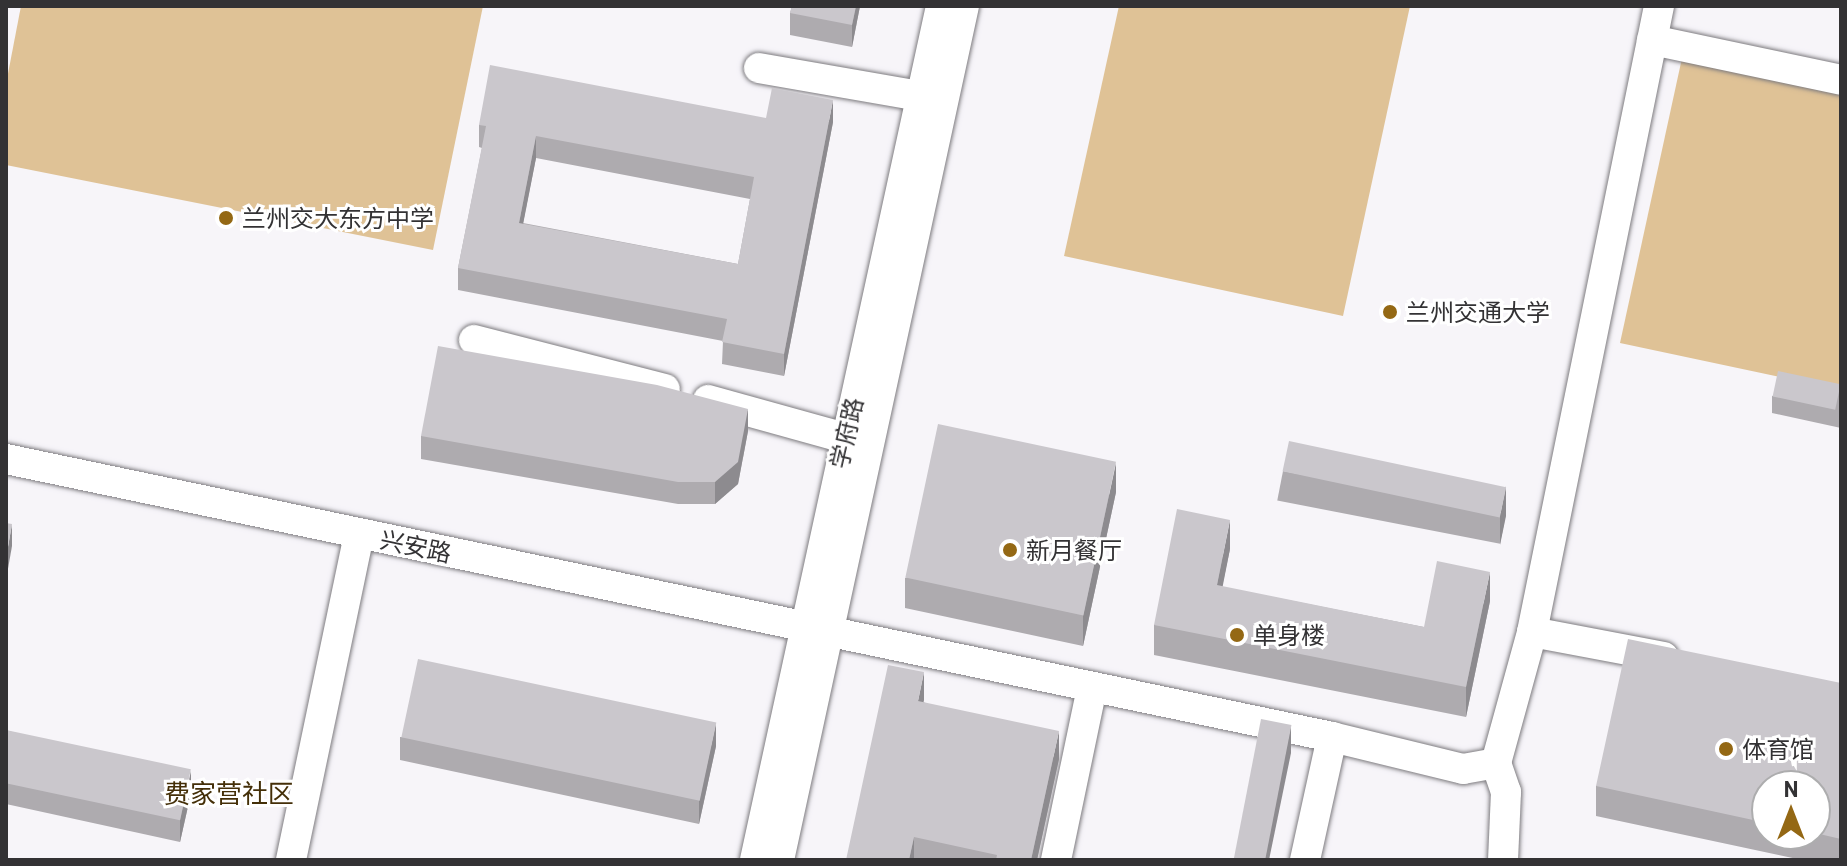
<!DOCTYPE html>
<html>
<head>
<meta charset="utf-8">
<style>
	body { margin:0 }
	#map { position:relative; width:1847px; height:866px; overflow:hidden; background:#f7f5f9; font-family:Barlow,"Noto Sans SC",sans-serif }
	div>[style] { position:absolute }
	.green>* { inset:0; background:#dfc296 }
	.roads { filter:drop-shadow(0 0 2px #7e7c80) drop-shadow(0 0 2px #7e7c80) }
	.minor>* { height:30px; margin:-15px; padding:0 15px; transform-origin:15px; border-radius:15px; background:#fff }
	.wall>* { inset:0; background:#aeabaf; transform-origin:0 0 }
	.shaded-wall>* { inset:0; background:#8d8b8f }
	.building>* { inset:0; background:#cac7cc; transform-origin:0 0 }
	.dots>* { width:22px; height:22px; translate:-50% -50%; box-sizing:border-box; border:4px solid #fff; border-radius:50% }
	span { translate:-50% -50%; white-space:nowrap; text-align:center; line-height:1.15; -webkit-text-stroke:6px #fff; paint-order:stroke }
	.poi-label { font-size:24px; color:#333234 }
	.left { translate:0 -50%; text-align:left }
	.street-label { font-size:24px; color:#333234 }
	.neighbourhood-label { font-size:26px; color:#442f08 }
	.frame { position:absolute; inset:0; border:8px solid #333234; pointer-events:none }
	.north { position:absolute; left:1751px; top:770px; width:80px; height:80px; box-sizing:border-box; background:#fff; border:2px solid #adadae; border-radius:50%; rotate:0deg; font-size:22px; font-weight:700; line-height:32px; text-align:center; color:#333234 }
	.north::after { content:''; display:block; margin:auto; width:28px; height:36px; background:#946814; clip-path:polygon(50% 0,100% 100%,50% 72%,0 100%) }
</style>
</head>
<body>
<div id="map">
	<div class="green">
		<div style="clip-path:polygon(21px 6px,483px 6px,433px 250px,6px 165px,6px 84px)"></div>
		<div style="clip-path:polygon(1119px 6px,1410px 6px,1343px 316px,1064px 256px)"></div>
		<div style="clip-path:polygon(1682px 58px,1841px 93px,1841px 390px,1620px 343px)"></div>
	</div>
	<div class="roads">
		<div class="minor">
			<div style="left:1652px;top:40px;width:193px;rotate:11.9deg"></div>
			<div style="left:759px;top:68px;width:186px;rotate:9.9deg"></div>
			<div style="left:474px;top:340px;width:197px;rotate:14.4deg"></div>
			<div style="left:708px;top:400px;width:142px;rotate:15.5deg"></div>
			<div style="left:6px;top:459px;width:1355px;rotate:11.84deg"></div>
			<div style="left:1332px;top:737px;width:135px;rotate:13.7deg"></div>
			<div style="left:1463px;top:769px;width:34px;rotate:-10deg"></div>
			<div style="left:1496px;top:763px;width:136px;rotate:-74.6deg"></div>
			<div style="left:1532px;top:632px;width:639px;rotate:-78.53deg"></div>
			<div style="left:1532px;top:632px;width:134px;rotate:10.7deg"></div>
			<div style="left:1496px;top:763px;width:31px;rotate:71deg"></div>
			<div style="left:1506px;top:792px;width:68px;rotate:92.5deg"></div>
			<div style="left:291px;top:860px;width:333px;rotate:-78.2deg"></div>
			<div style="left:755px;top:860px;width:874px;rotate:-77.71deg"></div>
			<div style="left:779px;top:860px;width:874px;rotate:-77.78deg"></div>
			<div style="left:1056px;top:860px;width:176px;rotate:-78.2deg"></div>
			<div style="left:1305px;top:860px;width:126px;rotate:-77.6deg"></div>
		</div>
	</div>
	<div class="wall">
		<div style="clip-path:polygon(792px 6px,860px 6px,852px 47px,790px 35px,790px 13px)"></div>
		<div style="clip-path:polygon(evenodd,766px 118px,833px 122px,784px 376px,722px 364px,723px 341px,458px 290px,458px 268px,482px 148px,479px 147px,479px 125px,766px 118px,536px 158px,750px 199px,738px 264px,523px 223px,536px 158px)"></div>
		<div style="clip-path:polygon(1841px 384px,1841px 428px,1772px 413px,1772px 396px)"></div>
		<div style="clip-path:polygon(748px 431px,738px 484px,715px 504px,678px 504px,421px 459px,421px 436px)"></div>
		<div style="left:1283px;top:471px;width:227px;height:30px;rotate:11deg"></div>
		<div style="clip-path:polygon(1116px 492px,1083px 646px,905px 608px,905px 578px)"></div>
		<div style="clip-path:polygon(1230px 549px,1222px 587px,1424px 627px,1490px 601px,1466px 717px,1154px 655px,1154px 625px)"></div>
		<div style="clip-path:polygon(evenodd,1841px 683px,1841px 860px,1802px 860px,1596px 816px,1596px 786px,1841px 683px,1767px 786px,1815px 786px,1815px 834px,1767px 834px,1767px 786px)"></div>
		<div style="clip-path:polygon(923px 702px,1059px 759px,1037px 860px,846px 860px)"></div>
		<div style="clip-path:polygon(6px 730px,191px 793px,180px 842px,6px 804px)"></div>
		<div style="clip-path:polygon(400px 737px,716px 746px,699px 824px,400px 760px)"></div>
	</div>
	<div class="shaded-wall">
		<div style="clip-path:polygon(856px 6px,860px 6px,852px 47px,852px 25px)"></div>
		<div style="clip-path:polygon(833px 100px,833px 122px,784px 376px,784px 354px)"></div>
		<div style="clip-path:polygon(536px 136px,536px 158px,519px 245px,519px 223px)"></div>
		<div style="clip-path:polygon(748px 409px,748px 431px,738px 484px,715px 504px,715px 482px)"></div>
		<div style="clip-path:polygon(1116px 463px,1116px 492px,1083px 646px,1083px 616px)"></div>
		<div style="clip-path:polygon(1506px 486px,1506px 516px,1500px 545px,1500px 516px)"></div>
		<div style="clip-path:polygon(1230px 520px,1230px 549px,1217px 615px,1217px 585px)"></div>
		<div style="clip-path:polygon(12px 524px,12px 546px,6px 580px,6px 558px)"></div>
		<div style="clip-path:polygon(1490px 572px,1490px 601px,1466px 717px,1466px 687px)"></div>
		<div style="clip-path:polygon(924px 672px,924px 700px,918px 729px,918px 701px)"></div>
		<div style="clip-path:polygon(716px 723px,716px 746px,699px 824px,699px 801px)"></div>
		<div style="clip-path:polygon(1291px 725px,1291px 753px,1269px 860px,1263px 860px)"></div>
		<div style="clip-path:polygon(1059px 731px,1059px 759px,1037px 860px,1031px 860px)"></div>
		<div style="clip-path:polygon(191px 771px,191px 793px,180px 842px,180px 820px)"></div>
		<div style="clip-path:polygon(914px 837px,914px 860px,909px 860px)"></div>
	</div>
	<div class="building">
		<div style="clip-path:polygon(792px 6px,856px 6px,852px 25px,790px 13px)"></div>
		<div style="clip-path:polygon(evenodd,490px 65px,766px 118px,772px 88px,833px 100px,784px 354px,722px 342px,727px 319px,458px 268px,486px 126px,479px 125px,490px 65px,536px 136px,754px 177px,738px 264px,519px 223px,536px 136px)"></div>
		<div style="clip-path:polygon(438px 346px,657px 385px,748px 409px,738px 462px,715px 482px,678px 482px,421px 436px)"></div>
		<div style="left:1778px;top:371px;width:64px;height:26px;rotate:12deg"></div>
		<div style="left:938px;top:424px;width:182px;height:157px;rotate:12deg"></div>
		<div style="left:1289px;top:441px;width:222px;height:31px;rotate:12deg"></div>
		<div style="clip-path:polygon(1177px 509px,1230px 520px,1217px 585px,1424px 627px,1437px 561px,1490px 572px,1466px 687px,1154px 625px)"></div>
		<div style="clip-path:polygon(6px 523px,12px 524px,6px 558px)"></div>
		<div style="clip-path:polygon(1628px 639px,1841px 683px,1841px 839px,1815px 833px,1815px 786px,1767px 786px,1767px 823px,1596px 786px)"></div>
		<div style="left:418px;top:659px;width:305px;height:80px;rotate:12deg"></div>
		<div style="clip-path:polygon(888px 665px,924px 672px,918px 701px,1059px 731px,1031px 860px,996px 860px,997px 855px,914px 837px,909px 860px,846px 860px)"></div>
		<div style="left:1261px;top:719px;width:31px;height:144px;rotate:11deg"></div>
		<div style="left:6px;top:730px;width:189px;height:52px;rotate:12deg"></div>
	</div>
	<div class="dots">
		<div style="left:226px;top:218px;background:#946814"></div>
		<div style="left:1390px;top:312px;background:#946814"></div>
		<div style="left:1010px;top:550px;background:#946814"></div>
		<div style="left:1237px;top:635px;background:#946814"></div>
		<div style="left:1726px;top:749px;background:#946814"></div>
	</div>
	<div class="poi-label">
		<span class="left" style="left:242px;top:218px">兰州交大东方中学</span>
		<span class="left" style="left:1406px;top:312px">兰州交通大学</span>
		<span class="left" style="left:1026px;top:550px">新月餐厅</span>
		<span class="left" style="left:1253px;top:635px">单身楼</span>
		<span class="left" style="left:1742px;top:749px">体育馆</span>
	</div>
	<div class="street-label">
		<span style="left:846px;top:433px;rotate:-77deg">学府路</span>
		<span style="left:416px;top:546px;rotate:12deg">兴安路</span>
	</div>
	<div class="neighbourhood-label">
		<span style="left:229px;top:793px">费家营社区</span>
	</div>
	<div class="frame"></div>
	<div class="north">N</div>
</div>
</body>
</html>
